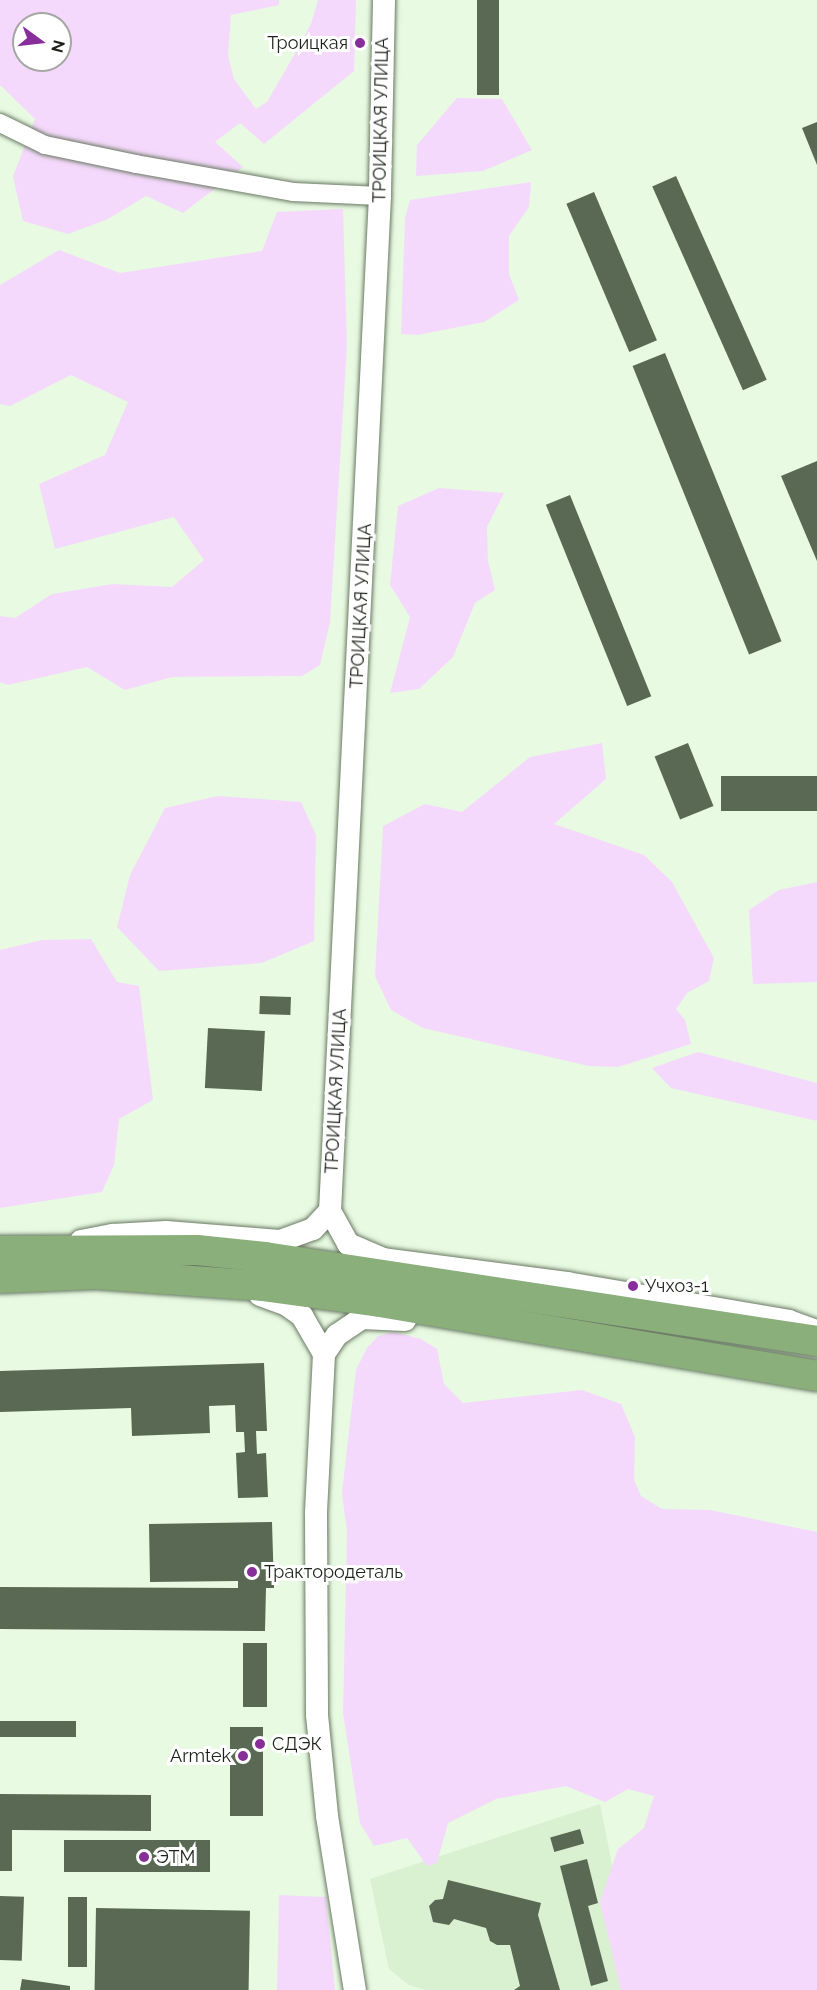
<!DOCTYPE html>
<html>
<head>
<meta charset="utf-8">
<style>
	body { margin:0 }
	#map { position:relative; width:817px; height:1990px; overflow:hidden; background:#e8fae2; font-family:Raleway,sans-serif }
	div>[style] { position:absolute }
	.built>* { inset:0; background:#d9f0d1 }
	.green>* { inset:0; background:#f5d9fc }
	.building>* { inset:0; background:#5a6954; transform-origin:0 0 }
	.roads { filter:drop-shadow(0 0 2px #6a7a64) drop-shadow(0 0 2px #6a7a64) }
	.minor>* { height:18px; margin:-9px; padding:0 9px; transform-origin:9px; border-radius:9px; background:#fff }
	.tertiary>* { height:22px; margin:-11px; padding:0 11px; transform-origin:11px; border-radius:11px; background:#fff }
	.trunk>* { height:30px; margin:-15px; padding:0 15px; transform-origin:15px; border-radius:15px; background:#8aaf7b }
	.dots>* { width:16px; height:16px; translate:-50% -50%; box-sizing:border-box; border:3px solid #fff; border-radius:50% }
	span { translate:-50% -50%; white-space:nowrap; text-align:center; line-height:1.15; -webkit-text-stroke:6px #fff; paint-order:stroke }
	.poi-label { font-size:18px; color:#1d231b }
	.right { translate:-100% -50%; text-align:right }
	.left { translate:0 -50%; text-align:left }
	.street-label { font-size:18px; color:#1d231b }
	.north { position:absolute; left:12px; top:12px; width:60px; height:60px; box-sizing:border-box; background:#fff; border:2px solid #a5a7a4; border-radius:50%; rotate:105deg; font-size:16px; font-weight:700; line-height:24px; text-align:center; color:#1d231b }
	.north::after { content:''; display:block; margin:auto; width:21px; height:27px; background:#872e9b; clip-path:polygon(50% 0,100% 100%,50% 72%,0 100%) }
</style>
</head>
<body>
<div id="map">
	<div class="built">
		<div style="clip-path:polygon(600px 1804px,637px 1990px,425px 1990px,409px 1985px,389px 1969px,370px 1879px)"></div>
	</div>
	<div class="green">
		<div style="clip-path:polygon(evenodd,0 0,279px 0,279px 5px,231px 15px,228px 55px,234px 79px,256px 109px,267px 102px,293px 57px,311px 24px,318px 0,356px 0,354px 71px,264px 144px,240px 123px,215px 142px,243px 167px,183px 213px,146px 196px,108px 219px,68px 234px,23px 221px,13px 176px,35px 119px,0 85px,0 0,24px 24px,60px 24px,60px 60px,24px 60px,24px 24px)"></div>
		<div style="clip-path:polygon(457px 98px,502px 99px,532px 150px,483px 171px,416px 176px,417px 145px)"></div>
		<div style="clip-path:polygon(531px 182px,529px 207px,509px 236px,509px 274px,519px 300px,484px 322px,417px 335px,401px 334px,405px 218px,410px 200px)"></div>
		<div style="clip-path:polygon(343px 209px,347px 346px,330px 622px,320px 665px,302px 676px,172px 677px,125px 690px,87px 667px,8px 685px,0 682px,0 616px,15px 618px,52px 594px,113px 584px,172px 587px,204px 560px,174px 517px,55px 549px,39px 484px,105px 455px,128px 402px,71px 375px,10px 406px,0 404px,0 285px,59px 250px,120px 273px,262px 251px,277px 212px)"></div>
		<div style="clip-path:polygon(439px 488px,504px 493px,487px 527px,488px 561px,495px 590px,475px 603px,453px 657px,419px 689px,390px 693px,410px 617px,390px 585px,398px 506px)"></div>
		<div style="clip-path:polygon(602px 743px,606px 779px,554px 824px,644px 855px,672px 882px,714px 958px,709px 981px,687px 993px,676px 1009px,685px 1020px,691px 1044px,618px 1067px,589px 1066px,423px 1028px,391px 1010px,375px 976px,383px 826px,425px 804px,462px 812px,530px 757px)"></div>
		<div style="clip-path:polygon(218px 796px,301px 802px,316px 835px,314px 941px,262px 963px,159px 971px,117px 927px,130px 875px,165px 808px)"></div>
		<div style="clip-path:polygon(817px 882px,817px 982px,753px 984px,749px 910px,779px 890px)"></div>
		<div style="clip-path:polygon(91px 939px,117px 982px,139px 986px,153px 1100px,119px 1119px,114px 1165px,102px 1192px,0 1208px,0 950px,42px 940px)"></div>
		<div style="clip-path:polygon(698px 1052px,817px 1083px,817px 1121px,671px 1088px,652px 1068px)"></div>
		<div style="clip-path:polygon(394px 1332px,421px 1339px,437px 1349px,444px 1384px,463px 1403px,582px 1390px,621px 1404px,635px 1437px,634px 1480px,641px 1496px,662px 1509px,710px 1510px,817px 1532px,817px 1990px,621px 1990px,600px 1902px,618px 1849px,644px 1828px,654px 1796px,628px 1789px,605px 1802px,566px 1786px,496px 1799px,448px 1823px,437px 1863px,427px 1866px,407px 1838px,374px 1846px,360px 1823px,343px 1713px,347px 1532px,342px 1493px,356px 1370px,367px 1348px,378px 1336px)"></div>
		<div style="clip-path:polygon(279px 1895px,326px 1897px,335px 1990px,277px 1990px)"></div>
	</div>
	<div class="building">
		<div style="left:477px;top:0;width:22px;height:95px"></div>
		<div style="clip-path:polygon(817px 122px,817px 165px,802px 128px)"></div>
		<div style="left:676px;top:176px;width:223px;height:26px;rotate:66deg"></div>
		<div style="left:594px;top:192px;width:161px;height:30px;rotate:67deg"></div>
		<div style="left:665px;top:353px;width:311px;height:35px;rotate:68deg"></div>
		<div style="clip-path:polygon(817px 461px,817px 561px,781px 476px)"></div>
		<div style="left:570px;top:495px;width:217px;height:26px;rotate:68deg"></div>
		<div style="left:688px;top:743px;width:68px;height:36px;rotate:68deg"></div>
		<div style="left:817px;top:776px;width:35px;height:96px;rotate:90deg"></div>
		<div style="left:260px;top:996px;width:31px;height:18px;rotate:2deg"></div>
		<div style="left:208px;top:1028px;width:57px;height:60px;rotate:3deg"></div>
		<div style="clip-path:polygon(264px 1363px,267px 1431px,256px 1431px,257px 1454px,266px 1453px,268px 1497px,238px 1498px,236px 1453px,245px 1452px,244px 1432px,236px 1432px,235px 1405px,209px 1406px,210px 1433px,132px 1436px,131px 1408px,0 1412px,0 1371px)"></div>
		<div style="clip-path:polygon(272px 1522px,274px 1588px,266px 1588px,265px 1631px,0 1629px,0 1587px,238px 1588px,238px 1581px,150px 1582px,149px 1524px)"></div>
		<div style="left:243px;top:1643px;width:24px;height:64px"></div>
		<div style="left:0;top:1721px;width:76px;height:16px"></div>
		<div style="left:230px;top:1727px;width:33px;height:89px"></div>
		<div style="clip-path:polygon(0 1794px,151px 1795px,151px 1831px,12px 1830px,12px 1871px,0 1871px)"></div>
		<div style="left:580px;top:1829px;width:15px;height:31px;rotate:74deg"></div>
		<div style="left:64px;top:1840px;width:146px;height:32px"></div>
		<div style="clip-path:polygon(587px 1859px,598px 1903px,588px 1906px,608px 1981px,591px 1986px,560px 1866px)"></div>
		<div style="clip-path:polygon(448px 1880px,541px 1903px,538px 1915px,560px 1990px,514px 1990px,520px 1986px,510px 1945px,497px 1945px,490px 1941px,486px 1928px,454px 1919px,449px 1925px,433px 1922px,429px 1906px,435px 1900px,443px 1899px)"></div>
		<div style="left:0;top:1896px;width:24px;height:64px;rotate:2deg"></div>
		<div style="left:68px;top:1897px;width:19px;height:70px"></div>
		<div style="left:96px;top:1908px;width:154px;height:82px;rotate:1deg"></div>
		<div style="clip-path:polygon(22px 1979px,70px 1986px,70px 1990px,20px 1990px)"></div>
	</div>
	<div class="roads">
		<div class="minor">
			<div style="left:0;top:123px;width:50px;rotate:26.1deg"></div>
			<div style="left:45px;top:145px;width:93px;rotate:11.8deg"></div>
			<div style="left:136px;top:164px;width:159px;rotate:10.1deg"></div>
			<div style="left:293px;top:192px;width:87px;rotate:2.6deg"></div>
		</div>
		<div class="tertiary">
			<div style="left:384px;top:0;width:196px;rotate:91.2deg"></div>
			<div style="left:380px;top:196px;width:1016px;rotate:92.82deg"></div>
			<div style="left:330px;top:1211px;width:38px;rotate:61deg"></div>
			<div style="left:348px;top:1244px;width:38px;rotate:23deg"></div>
			<div style="left:383px;top:1259px;width:186px;rotate:7.4deg"></div>
			<div style="left:567px;top:1283px;width:225px;rotate:9.7deg"></div>
			<div style="left:789px;top:1321px;width:30px;rotate:20deg"></div>
			<div style="left:81px;top:1241px;width:33px;rotate:-11deg"></div>
			<div style="left:113px;top:1235px;width:53px;rotate:-3.2deg"></div>
			<div style="left:166px;top:1232px;width:114px;rotate:4.5deg"></div>
			<div style="left:280px;top:1241px;width:35px;rotate:-20deg"></div>
			<div style="left:313px;top:1229px;width:25px;rotate:-47deg"></div>
			<div style="left:260px;top:1295px;width:29px;rotate:20deg"></div>
			<div style="left:287px;top:1305px;width:19px;rotate:36deg"></div>
			<div style="left:302px;top:1316px;width:44px;rotate:59.9deg"></div>
			<div style="left:324px;top:1354px;width:160px;rotate:92.9deg"></div>
			<div style="left:316px;top:1514px;width:201px;rotate:89.7deg"></div>
			<div style="left:317px;top:1715px;width:101px;rotate:84.3deg"></div>
			<div style="left:327px;top:1816px;width:176px;rotate:80.9deg"></div>
			<div style="left:324px;top:1354px;width:23px;rotate:-56deg"></div>
			<div style="left:337px;top:1335px;width:30px;rotate:-34deg"></div>
			<div style="left:362px;top:1318px;width:43px;rotate:2.7deg"></div>
		</div>
		<div class="trunk">
			<div style="left:0;top:1251px;width:197px;rotate:-0.3deg"></div>
			<div style="left:197px;top:1250px;width:68px;rotate:5.9deg"></div>
			<div style="left:265px;top:1257px;width:558px;rotate:8.65deg"></div>
			<div style="left:0;top:1278px;width:96px;rotate:-2.4deg"></div>
			<div style="left:96px;top:1274px;width:166px;rotate:4.1deg"></div>
			<div style="left:262px;top:1286px;width:119px;rotate:7.7deg"></div>
			<div style="left:380px;top:1302px;width:443px;rotate:9.6deg"></div>
		</div>
	</div>
	<div class="dots">
		<div style="left:360px;top:43px;background:#872e9b"></div>
		<div style="left:633px;top:1286px;background:#872e9b"></div>
		<div style="left:252px;top:1572px;background:#872e9b"></div>
		<div style="left:260px;top:1744px;background:#872e9b"></div>
		<div style="left:243px;top:1756px;background:#872e9b"></div>
		<div style="left:144px;top:1857px;background:#872e9b"></div>
	</div>
	<div class="poi-label">
		<span class="right" style="left:348px;top:43px">Троицкая</span>
		<span class="left" style="left:645px;top:1286px">Учхоз-1</span>
		<span class="left" style="left:264px;top:1572px">Трактородеталь</span>
		<span class="left" style="left:272px;top:1744px">СДЭК</span>
		<span class="right" style="left:231px;top:1756px">Armtek</span>
		<span class="left" style="left:156px;top:1857px">ЭТМ</span>
	</div>
	<div class="street-label">
		<span style="left:381px;top:120px;rotate:-89deg">ТРОИЦКАЯ УЛИЦА</span>
		<span style="left:361px;top:606px;rotate:-87deg">ТРОИЦКАЯ УЛИЦА</span>
		<span style="left:336px;top:1091px;rotate:-87deg">ТРОИЦКАЯ УЛИЦА</span>
	</div>
	<div class="north">N</div>
</div>
</body>
</html>
